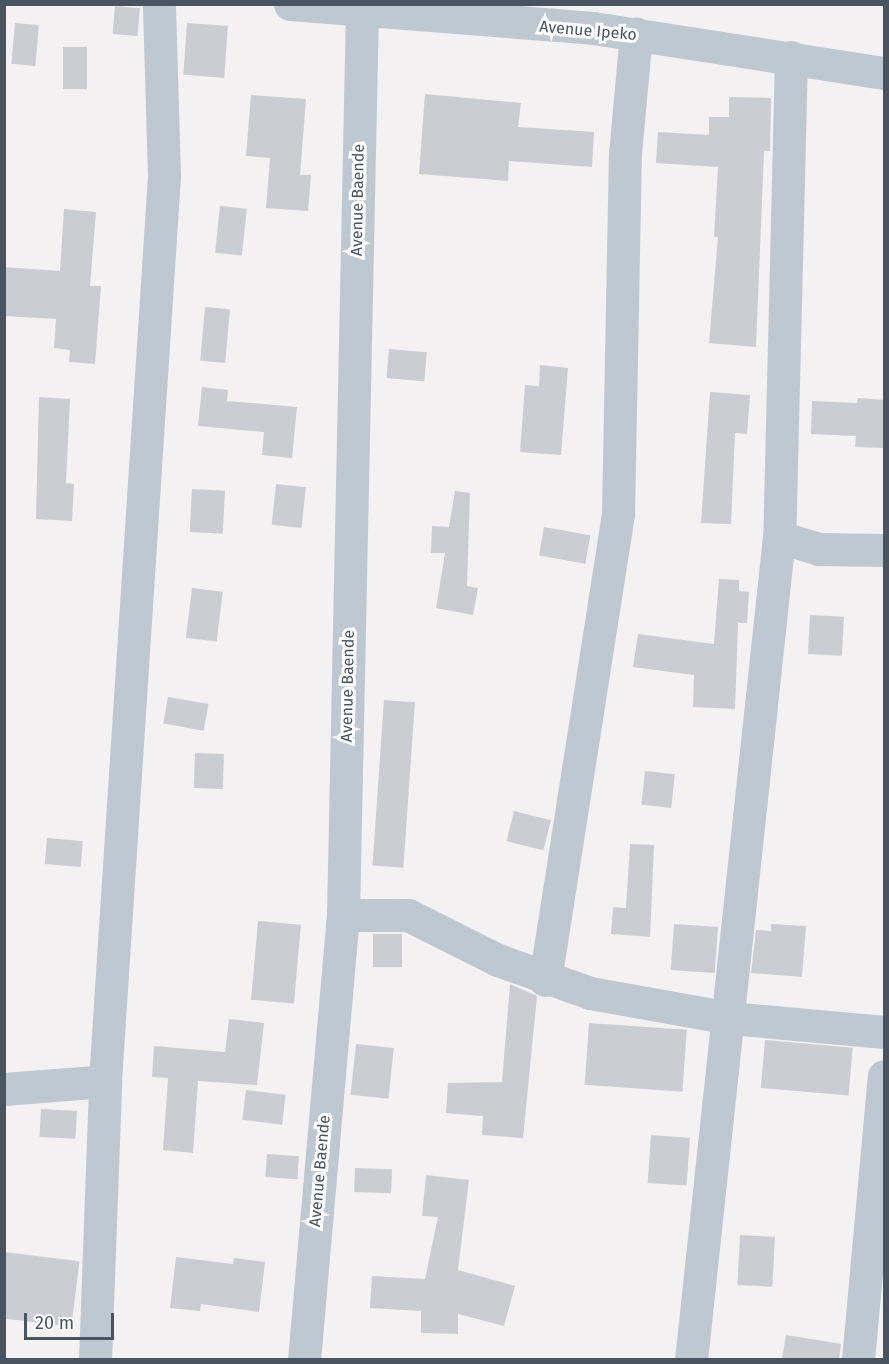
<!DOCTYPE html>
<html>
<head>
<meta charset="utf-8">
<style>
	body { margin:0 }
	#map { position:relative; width:889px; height:1364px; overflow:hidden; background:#f3f1f1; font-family:"Fira Sans",sans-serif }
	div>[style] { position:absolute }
	.building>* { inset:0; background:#cbcdd3; transform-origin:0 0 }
	.minor>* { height:33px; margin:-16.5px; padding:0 16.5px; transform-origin:16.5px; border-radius:16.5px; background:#bec8d0 }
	span { translate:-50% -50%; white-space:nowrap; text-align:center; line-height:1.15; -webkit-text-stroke:6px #fff; paint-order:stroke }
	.street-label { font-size:16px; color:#48545f }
	.frame { position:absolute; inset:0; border:6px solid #48545f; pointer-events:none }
	.scale { position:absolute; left:24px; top:1313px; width:90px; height:27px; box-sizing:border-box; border:3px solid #48545f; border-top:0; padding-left:8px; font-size:18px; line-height:21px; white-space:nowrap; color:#48545f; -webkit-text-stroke:4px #fff; paint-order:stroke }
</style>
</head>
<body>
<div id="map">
	<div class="building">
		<div style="left:115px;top:6px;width:25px;height:28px;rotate:5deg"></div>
		<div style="left:15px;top:23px;width:24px;height:41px;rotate:5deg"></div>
		<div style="left:187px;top:23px;width:41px;height:52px;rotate:4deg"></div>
		<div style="left:63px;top:47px;width:24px;height:42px"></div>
		<div style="clip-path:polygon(425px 94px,521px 103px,518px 127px,594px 132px,592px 167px,509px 161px,508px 181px,419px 174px)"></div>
		<div style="clip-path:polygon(251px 95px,306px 99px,300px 175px,311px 175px,308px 211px,266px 208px,270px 158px,246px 156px)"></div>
		<div style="clip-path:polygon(729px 97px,771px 98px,770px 151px,764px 151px,756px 347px,709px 343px,718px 237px,714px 237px,718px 167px,656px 163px,658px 132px,709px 135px,709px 117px,729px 117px)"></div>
		<div style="left:220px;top:206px;width:27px;height:47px;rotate:6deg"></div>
		<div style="clip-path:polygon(64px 209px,96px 212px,90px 286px,101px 286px,95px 364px,69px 362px,70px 350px,54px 348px,56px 319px,4px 316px,4px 267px,60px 271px)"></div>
		<div style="left:205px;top:307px;width:25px;height:54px;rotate:5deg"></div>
		<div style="left:389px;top:349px;width:38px;height:29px;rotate:5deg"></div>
		<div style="clip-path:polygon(540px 365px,568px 368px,561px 455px,520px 452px,525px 385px,539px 386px)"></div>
		<div style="clip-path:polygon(202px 387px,228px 390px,227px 401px,297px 407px,292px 458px,262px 455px,264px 432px,198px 426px)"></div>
		<div style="clip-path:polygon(710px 392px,750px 395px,747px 434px,735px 433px,731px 524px,701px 523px)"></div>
		<div style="clip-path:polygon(39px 397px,70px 399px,66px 483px,74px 484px,72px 521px,36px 519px)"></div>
		<div style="clip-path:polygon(858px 398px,885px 400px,885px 448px,855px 447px,856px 436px,811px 434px,812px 401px,857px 403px)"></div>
		<div style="left:276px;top:484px;width:30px;height:41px;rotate:6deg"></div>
		<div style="left:192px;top:489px;width:33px;height:43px;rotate:3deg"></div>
		<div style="clip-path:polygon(455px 491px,470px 493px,467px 586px,478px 588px,473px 615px,436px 608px,445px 553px,431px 553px,432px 526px,449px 527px)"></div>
		<div style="left:544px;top:527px;width:47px;height:29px;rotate:10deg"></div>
		<div style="clip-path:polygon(719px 579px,739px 580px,739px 591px,749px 592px,747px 623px,738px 623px,735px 709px,693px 707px,694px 675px,633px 667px,638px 634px,714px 644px)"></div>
		<div style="left:192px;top:588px;width:31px;height:50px;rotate:7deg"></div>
		<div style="left:810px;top:615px;width:34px;height:39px;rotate:3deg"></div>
		<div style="left:168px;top:697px;width:41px;height:27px;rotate:10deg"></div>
		<div style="left:384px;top:700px;width:31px;height:166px;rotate:4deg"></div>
		<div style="left:195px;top:753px;width:29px;height:35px;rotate:2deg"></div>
		<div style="left:645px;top:771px;width:30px;height:34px;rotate:6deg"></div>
		<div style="left:514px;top:811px;width:38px;height:31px;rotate:14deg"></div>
		<div style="left:47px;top:838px;width:36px;height:26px;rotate:5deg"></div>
		<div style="clip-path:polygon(630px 844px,654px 845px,650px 937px,611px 934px,613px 907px,626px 908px)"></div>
		<div style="left:258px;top:921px;width:43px;height:79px;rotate:5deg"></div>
		<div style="left:674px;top:924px;width:44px;height:46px;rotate:4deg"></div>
		<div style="clip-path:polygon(771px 924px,806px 926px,802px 977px,751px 973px,756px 930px,771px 931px)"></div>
		<div style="left:373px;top:934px;width:29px;height:33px"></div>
		<div style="clip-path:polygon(510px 984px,537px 996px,523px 1138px,482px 1135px,483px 1116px,446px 1113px,448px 1083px,502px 1082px)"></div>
		<div style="clip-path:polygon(229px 1019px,264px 1023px,257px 1085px,198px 1081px,193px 1153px,163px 1150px,168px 1078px,152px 1077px,154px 1046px,225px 1052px)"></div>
		<div style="left:589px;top:1023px;width:98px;height:62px;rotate:4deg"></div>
		<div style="left:765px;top:1040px;width:88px;height:48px;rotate:5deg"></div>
		<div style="left:356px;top:1044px;width:38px;height:51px;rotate:6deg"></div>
		<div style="left:246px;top:1090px;width:40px;height:30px;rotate:7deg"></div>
		<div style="left:41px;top:1109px;width:36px;height:28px;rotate:3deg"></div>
		<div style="left:651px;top:1135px;width:39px;height:48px;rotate:4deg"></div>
		<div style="left:267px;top:1154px;width:32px;height:23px;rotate:4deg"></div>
		<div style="left:355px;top:1168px;width:37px;height:24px;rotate:2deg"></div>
		<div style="clip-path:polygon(426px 1175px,469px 1180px,458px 1270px,515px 1286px,504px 1326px,458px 1314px,458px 1334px,421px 1333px,421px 1311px,370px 1308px,372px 1276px,425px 1279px,438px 1217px,422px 1216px)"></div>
		<div style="left:740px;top:1235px;width:35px;height:50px;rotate:3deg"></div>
		<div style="left:4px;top:1252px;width:76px;height:66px;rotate:7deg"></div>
		<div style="clip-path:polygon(176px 1257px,233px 1264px,234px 1258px,265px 1262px,259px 1312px,201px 1304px,200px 1311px,170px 1308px)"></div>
		<div style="clip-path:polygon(786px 1335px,841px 1344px,839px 1359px,782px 1359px)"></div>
	</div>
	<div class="minor">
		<div style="left:290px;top:4px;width:304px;rotate:4.5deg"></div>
		<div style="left:593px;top:28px;width:294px;rotate:8.8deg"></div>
		<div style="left:791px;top:57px;width:480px;rotate:91.4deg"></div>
		<div style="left:779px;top:537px;width:42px;rotate:16.7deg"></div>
		<div style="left:819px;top:549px;width:65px;rotate:0.9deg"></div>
		<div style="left:343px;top:915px;width:65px"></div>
		<div style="left:408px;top:915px;width:101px;rotate:26.6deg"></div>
		<div style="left:498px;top:960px;width:98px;rotate:19.7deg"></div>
		<div style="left:590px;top:993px;width:142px;rotate:10.1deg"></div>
		<div style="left:730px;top:1018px;width:155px;rotate:5.2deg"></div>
		<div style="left:545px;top:980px;width:472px;rotate:-81.1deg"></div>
		<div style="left:618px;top:514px;width:360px;rotate:-88.9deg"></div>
		<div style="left:625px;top:154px;width:121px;rotate:-84.8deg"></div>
		<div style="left:4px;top:1089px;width:101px;rotate:-4.5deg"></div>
		<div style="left:95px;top:1360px;width:279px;rotate:-87.9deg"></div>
		<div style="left:105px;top:1081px;width:907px;rotate:-86.27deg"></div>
		<div style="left:164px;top:176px;width:172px;rotate:-91.7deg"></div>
		<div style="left:304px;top:1360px;width:447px;rotate:-85deg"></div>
		<div style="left:343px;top:915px;width:904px;rotate:-88.8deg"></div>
		<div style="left:691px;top:1360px;width:828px;rotate:-83.9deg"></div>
		<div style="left:858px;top:1360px;width:285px;rotate:-84.8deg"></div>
	</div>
	<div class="street-label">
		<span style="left:588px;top:31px;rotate:5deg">Avenue Ipeko</span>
		<span style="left:358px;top:200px;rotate:-89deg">Avenue Baende</span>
		<span style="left:348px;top:686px;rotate:-89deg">Avenue Baende</span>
		<span style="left:320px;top:1171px;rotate:-85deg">Avenue Baende</span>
	</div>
	<div class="frame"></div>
	<div class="scale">20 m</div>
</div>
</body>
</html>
